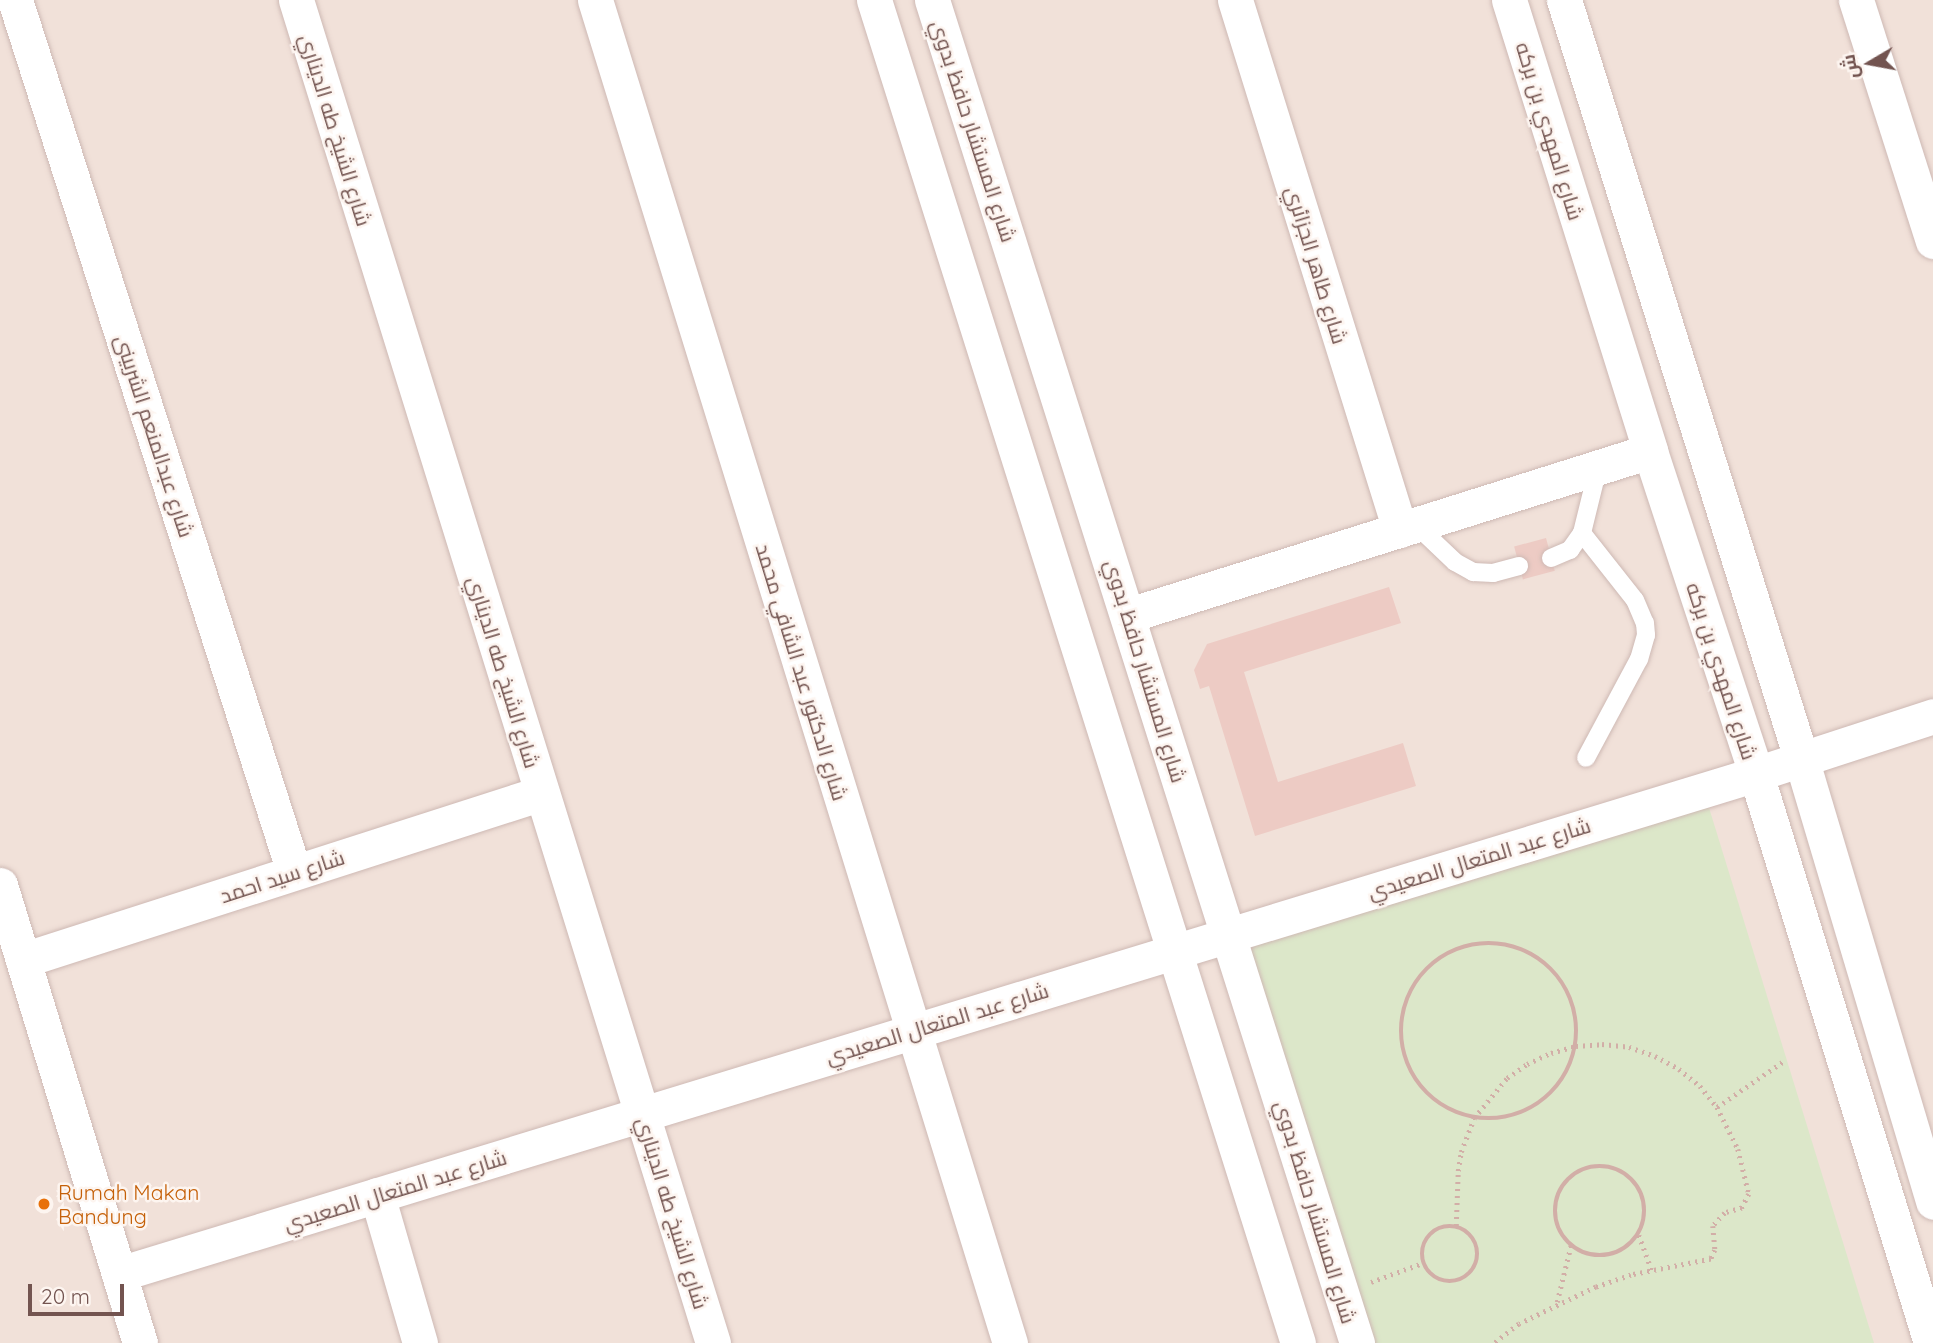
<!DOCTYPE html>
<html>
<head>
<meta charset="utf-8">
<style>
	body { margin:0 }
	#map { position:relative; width:1933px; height:1343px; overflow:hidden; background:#faf0ea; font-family:Quicksand,Cairo,sans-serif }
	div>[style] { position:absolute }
	.residential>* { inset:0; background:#f1e1d9; transform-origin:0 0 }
	.green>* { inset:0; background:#dce7c9 }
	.building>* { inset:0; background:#edcbc4; transform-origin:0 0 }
	.path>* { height:4.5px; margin-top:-2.25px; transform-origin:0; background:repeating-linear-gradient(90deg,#d2aea7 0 2px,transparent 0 7px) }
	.path>.ring { margin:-2.25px; padding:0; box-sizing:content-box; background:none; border:4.5px solid #d2aea7; border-radius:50% }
	.roads { filter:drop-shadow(0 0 2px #ceb9b4) drop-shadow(0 0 2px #ceb9b4) }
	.lane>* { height:18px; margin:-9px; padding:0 9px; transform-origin:9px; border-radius:9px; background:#fff }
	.street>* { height:35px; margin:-17.5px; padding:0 17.5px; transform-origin:17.5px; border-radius:17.5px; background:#fff }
	.dots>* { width:19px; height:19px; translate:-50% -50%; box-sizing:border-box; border:4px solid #fdf5f0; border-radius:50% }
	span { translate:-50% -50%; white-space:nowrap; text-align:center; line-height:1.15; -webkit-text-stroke:5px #fdf5f0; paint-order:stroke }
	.street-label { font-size:21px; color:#735450 }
	.food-label { font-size:21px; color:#c56008 }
	.left { translate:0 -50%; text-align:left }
	.north { position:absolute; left:1835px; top:28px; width:70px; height:70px; -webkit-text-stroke:5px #fdf5f0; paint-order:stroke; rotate:260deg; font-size:19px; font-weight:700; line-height:28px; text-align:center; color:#735450 }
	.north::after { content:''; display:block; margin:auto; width:24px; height:32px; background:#735450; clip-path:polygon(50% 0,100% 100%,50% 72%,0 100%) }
	.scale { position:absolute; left:28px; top:1284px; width:96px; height:32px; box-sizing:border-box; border:4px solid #735450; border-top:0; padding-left:9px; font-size:21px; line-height:24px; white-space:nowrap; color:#735450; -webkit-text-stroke:5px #fdf5f0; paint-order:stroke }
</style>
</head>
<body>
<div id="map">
	<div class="residential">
		<div style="left:0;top:0;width:1933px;height:1343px"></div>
	</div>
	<div class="green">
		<div style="clip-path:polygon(1706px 798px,1874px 1343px,1372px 1343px,1249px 945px)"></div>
	</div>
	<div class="building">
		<div style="left:1546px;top:538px;width:34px;height:33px;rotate:75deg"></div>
		<div style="clip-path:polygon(1389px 587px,1401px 623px,1244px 672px,1278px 782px,1403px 743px,1416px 786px,1255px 836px,1209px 686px,1200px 689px,1194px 670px,1207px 644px)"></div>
	</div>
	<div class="path">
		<div class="ring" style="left:1401px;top:943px;width:171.5px;height:171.5px"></div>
		<div style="left:1717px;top:1107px;width:81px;rotate:-34.5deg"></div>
		<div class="ring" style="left:1555px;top:1166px;width:85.5px;height:85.5px"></div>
		<div class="ring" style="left:1422px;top:1226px;width:51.5px;height:51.5px"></div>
		<div style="left:1456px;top:1226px;width:55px;rotate:-87.9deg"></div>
		<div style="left:1458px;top:1171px;width:19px;rotate:-81deg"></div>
		<div style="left:1461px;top:1152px;width:36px;rotate:-69deg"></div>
		<div style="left:1474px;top:1118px;width:52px;rotate:-50.5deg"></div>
		<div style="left:1507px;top:1078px;width:24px;rotate:-35deg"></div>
		<div style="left:1527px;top:1064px;width:26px;rotate:-25deg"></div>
		<div style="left:1551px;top:1053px;width:26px;rotate:-16deg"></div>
		<div style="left:1576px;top:1046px;width:26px;rotate:-4deg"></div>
		<div style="left:1602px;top:1044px;width:27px;rotate:6deg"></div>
		<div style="left:1629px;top:1047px;width:28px;rotate:19deg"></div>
		<div style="left:1655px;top:1056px;width:27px;rotate:28deg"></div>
		<div style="left:1679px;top:1069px;width:27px;rotate:39deg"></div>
		<div style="left:1700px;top:1086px;width:27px;rotate:51deg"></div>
		<div style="left:1717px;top:1107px;width:47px;rotate:63.4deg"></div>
		<div style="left:1738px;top:1149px;width:46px;rotate:76.3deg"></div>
		<div style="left:1749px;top:1194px;width:16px;rotate:117deg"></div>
		<div style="left:1742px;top:1208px;width:18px;rotate:164deg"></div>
		<div style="left:1725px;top:1213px;width:18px;rotate:133deg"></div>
		<div style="left:1713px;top:1226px;width:24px;rotate:85deg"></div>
		<div style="left:1715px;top:1250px;width:10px;rotate:114deg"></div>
		<div style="left:1711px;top:1259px;width:82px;rotate:168.7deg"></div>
		<div style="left:1631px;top:1275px;width:37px;rotate:161deg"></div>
		<div style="left:1596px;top:1287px;width:85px;rotate:154.3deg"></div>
		<div style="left:1519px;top:1324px;width:31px;rotate:142deg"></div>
		<div style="left:1639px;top:1235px;width:38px;rotate:70deg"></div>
		<div style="left:1371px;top:1282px;width:55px;rotate:-20.1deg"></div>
		<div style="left:1557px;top:1302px;width:59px;rotate:-76.2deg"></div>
	</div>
	<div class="roads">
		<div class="lane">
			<div style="left:1415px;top:524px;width:55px;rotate:43.5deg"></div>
			<div style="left:1455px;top:562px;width:21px;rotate:29deg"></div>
			<div style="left:1473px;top:572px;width:20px;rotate:3deg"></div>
			<div style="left:1493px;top:573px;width:27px;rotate:-15deg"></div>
			<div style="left:1582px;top:533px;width:85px;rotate:51.7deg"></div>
			<div style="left:1635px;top:600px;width:25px;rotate:67deg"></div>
			<div style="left:1645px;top:623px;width:12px;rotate:85deg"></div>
			<div style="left:1646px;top:635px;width:25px;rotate:106deg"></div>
			<div style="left:1639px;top:659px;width:112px;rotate:118.2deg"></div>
			<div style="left:1551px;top:558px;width:21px;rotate:-23deg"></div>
			<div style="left:1570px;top:550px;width:21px;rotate:-55deg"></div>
			<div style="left:1582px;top:533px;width:67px;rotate:-76.2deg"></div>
		</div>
		<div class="street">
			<div style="left:15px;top:0;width:916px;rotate:72.26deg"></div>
			<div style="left:296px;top:0;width:1406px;rotate:72.75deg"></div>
			<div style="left:595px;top:0;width:1406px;rotate:72.83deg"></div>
			<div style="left:874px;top:0;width:1408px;rotate:72.48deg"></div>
			<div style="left:932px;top:0;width:1409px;rotate:72.44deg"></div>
			<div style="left:1235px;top:0;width:555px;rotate:72.71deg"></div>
			<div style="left:1509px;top:0;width:473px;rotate:72.6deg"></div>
			<div style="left:1650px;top:451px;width:340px;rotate:71.8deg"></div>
			<div style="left:1756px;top:774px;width:595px;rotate:72.9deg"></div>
			<div style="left:1564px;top:0;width:794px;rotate:72.64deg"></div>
			<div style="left:1801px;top:758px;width:463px;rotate:73.4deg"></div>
			<div style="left:1856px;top:0;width:253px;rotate:72.3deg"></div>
			<div style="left:1129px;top:615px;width:546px;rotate:-17.47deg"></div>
			<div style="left:0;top:885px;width:479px;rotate:73deg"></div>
			<div style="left:23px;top:960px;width:545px;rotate:-17.84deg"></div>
			<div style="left:377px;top:1195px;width:154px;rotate:73.8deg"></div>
			<div style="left:119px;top:1274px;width:1712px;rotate:-16.98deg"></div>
			<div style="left:1756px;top:774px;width:186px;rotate:-18.1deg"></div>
		</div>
	</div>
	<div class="dots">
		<div style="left:44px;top:1204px;background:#e8710a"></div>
	</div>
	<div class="street-label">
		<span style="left:336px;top:130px;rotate:73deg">شارع الشيخ طه الديناري</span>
		<span style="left:974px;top:131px;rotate:72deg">شارع المستشار حافظ بدوي</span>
		<span style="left:1550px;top:131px;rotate:73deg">شارع المهدي بن بركه</span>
		<span style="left:1317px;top:265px;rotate:73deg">شارع طاهر الجزائري</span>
		<span style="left:155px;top:436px;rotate:72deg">شارع عبدالمنعم الشربينى</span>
		<span style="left:1146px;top:671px;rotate:73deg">شارع المستشار حافظ بدوي</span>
		<span style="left:1722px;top:671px;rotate:72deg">شارع المهدي بن بركه</span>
		<span style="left:504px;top:672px;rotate:73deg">شارع الشيخ طه الديناري</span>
		<span style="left:802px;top:672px;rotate:73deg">شارع الدكتور عبد الشافي محمد</span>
		<span style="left:1479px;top:858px;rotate:-17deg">شارع عبد المتعال الصعيدي</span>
		<span style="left:282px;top:876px;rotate:-18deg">شارع سيد احمد</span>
		<span style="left:937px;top:1023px;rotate:-17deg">شارع عبد المتعال الصعيدي</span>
		<span style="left:395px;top:1190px;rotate:-17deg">شارع عبد المتعال الصعيدي</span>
		<span style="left:1316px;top:1212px;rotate:73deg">شارع المستشار حافظ بدوي</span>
		<span style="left:673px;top:1213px;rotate:73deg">شارع الشيخ طه الديناري</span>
	</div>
	<div class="food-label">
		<span class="left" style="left:58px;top:1204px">Rumah Makan<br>Bandung</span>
	</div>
	<div class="north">ش</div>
	<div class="scale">20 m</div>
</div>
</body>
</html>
